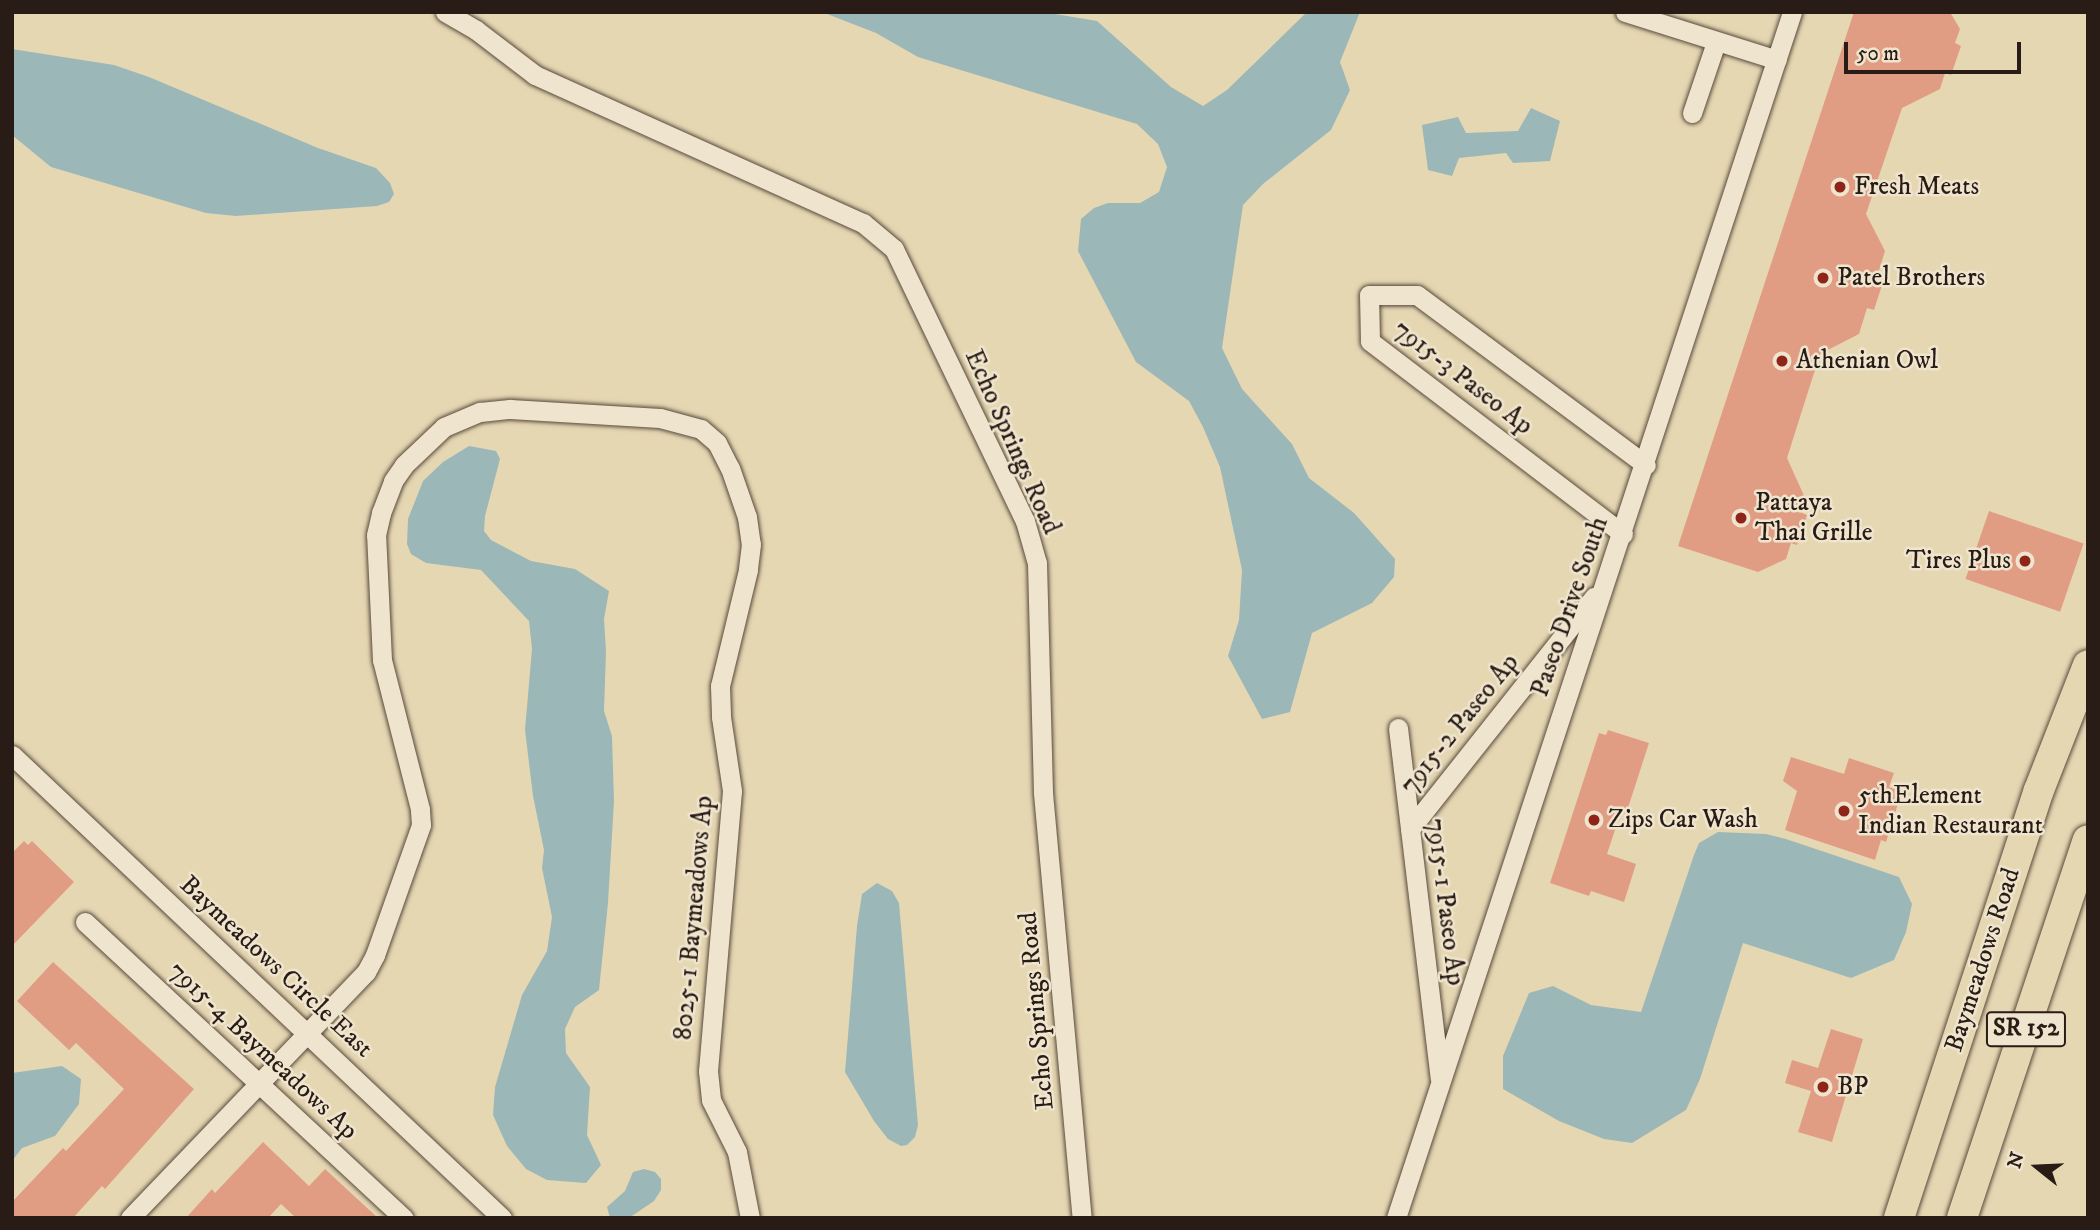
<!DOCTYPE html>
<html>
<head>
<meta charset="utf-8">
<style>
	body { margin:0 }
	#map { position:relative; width:2100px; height:1230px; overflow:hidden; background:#e6d7b3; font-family:"IM FELL DW Pica",serif }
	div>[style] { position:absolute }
	.water>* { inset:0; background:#9cb7b8 }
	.building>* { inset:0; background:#e19d84; transform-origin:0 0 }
	.roads { filter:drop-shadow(0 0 2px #584a3c) drop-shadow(0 0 2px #584a3c) }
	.street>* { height:19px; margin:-9.5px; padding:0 9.5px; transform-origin:9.5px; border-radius:9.5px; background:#efe5ce }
	.primary>* { height:30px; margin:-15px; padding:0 15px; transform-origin:15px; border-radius:15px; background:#e6d7b3 }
	.dots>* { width:19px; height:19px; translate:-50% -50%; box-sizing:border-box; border:4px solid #efe5ce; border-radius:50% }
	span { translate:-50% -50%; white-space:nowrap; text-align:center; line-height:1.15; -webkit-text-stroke:5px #efe5ce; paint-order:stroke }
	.shield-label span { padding:2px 5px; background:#efe5ce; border:2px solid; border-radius:5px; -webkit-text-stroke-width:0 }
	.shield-label { font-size:24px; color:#291b15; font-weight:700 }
	.poi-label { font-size:26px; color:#291b15 }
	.left { translate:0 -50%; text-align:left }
	.right { translate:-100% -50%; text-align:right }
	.street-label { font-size:26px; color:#291b15 }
	.frame { position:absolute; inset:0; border:14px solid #291b15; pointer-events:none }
	.north { position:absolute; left:2002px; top:1132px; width:70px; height:70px; -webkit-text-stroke:5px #efe5ce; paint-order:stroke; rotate:288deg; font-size:19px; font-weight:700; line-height:28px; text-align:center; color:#291b15 }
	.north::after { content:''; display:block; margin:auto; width:24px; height:32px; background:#291b15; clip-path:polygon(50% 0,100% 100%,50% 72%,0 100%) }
	.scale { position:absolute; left:1844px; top:42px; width:177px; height:32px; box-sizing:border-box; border:4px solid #291b15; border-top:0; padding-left:9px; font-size:21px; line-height:24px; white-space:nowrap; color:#291b15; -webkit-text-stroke:5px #efe5ce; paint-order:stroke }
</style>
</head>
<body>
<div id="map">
	<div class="water">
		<div style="clip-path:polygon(822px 12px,1043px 12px,1097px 21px,1171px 87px,1203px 106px,1227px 90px,1307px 12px,1360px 12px,1340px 62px,1350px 90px,1331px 130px,1263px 184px,1243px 205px,1222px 348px,1242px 389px,1292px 444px,1309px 478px,1354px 513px,1395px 559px,1394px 577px,1372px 603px,1312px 633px,1290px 712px,1262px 719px,1228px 656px,1239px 620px,1242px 570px,1220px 467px,1203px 427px,1189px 401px,1136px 362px,1078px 251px,1081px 219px,1094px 208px,1108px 203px,1140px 203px,1159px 192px,1167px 167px,1158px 144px,1137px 124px,918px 57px,876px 33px)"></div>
		<div style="clip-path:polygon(12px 49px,114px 65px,149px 77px,318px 148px,376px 168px,390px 183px,394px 194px,389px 202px,377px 206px,236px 216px,206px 213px,51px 167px,12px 135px)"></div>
		<div style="clip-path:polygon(1531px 108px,1560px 121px,1550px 161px,1513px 163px,1506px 153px,1459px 158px,1452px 176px,1428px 170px,1422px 125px,1458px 117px,1466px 133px,1518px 131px)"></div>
		<div style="clip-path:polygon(469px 446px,496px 451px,500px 459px,485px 516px,484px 531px,491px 540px,531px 561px,575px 569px,609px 591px,604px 619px,606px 651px,604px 711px,612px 736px,614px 801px,608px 903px,599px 990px,575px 1007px,565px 1029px,566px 1053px,590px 1087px,587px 1135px,601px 1165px,586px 1183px,547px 1180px,526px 1169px,507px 1146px,493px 1115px,495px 1087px,522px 995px,547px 951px,552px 917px,542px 868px,544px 850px,533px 796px,525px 730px,532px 649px,529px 621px,481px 570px,426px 563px,411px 554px,407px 544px,408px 519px,423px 481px,443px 462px)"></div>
		<div style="clip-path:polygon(1718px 832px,1766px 834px,1786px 839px,1899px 877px,1912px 904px,1906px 932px,1894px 960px,1851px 978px,1743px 943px,1700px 1079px,1686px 1110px,1632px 1143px,1604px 1139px,1559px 1121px,1503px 1089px,1503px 1056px,1529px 993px,1553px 986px,1591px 1005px,1641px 1012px,1694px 855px,1699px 843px)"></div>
		<div style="clip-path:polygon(877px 883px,892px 891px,899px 903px,918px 1125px,915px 1137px,907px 1145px,901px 1146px,888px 1139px,874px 1121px,845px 1072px,857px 926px,862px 894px)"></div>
		<div style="clip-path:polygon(62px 1066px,81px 1079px,79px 1104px,55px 1136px,22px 1148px,12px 1161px,12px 1073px)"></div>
		<div style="clip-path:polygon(644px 1169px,655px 1172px,661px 1179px,661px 1190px,654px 1201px,629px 1218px,610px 1218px,607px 1207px,625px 1191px,633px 1172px)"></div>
	</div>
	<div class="building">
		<div style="clip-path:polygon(1854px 12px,1950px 12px,1960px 29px,1955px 43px,1961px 46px,1951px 75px,1945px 73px,1940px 89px,1902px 108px,1866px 214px,1885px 251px,1877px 277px,1884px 279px,1874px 310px,1867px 308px,1859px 334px,1820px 354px,1787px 458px,1806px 500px,1802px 513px,1807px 515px,1797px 545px,1791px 543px,1786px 559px,1758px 572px,1678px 546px)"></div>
		<div style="left:1989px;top:511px;width:100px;height:72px;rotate:19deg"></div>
		<div style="clip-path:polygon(1608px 730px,1649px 743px,1626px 814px,1621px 812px,1607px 854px,1636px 864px,1624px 902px,1591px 891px,1589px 896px,1550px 883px,1599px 733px,1606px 735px)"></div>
		<div style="clip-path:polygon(1791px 757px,1844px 774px,1849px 758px,1894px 773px,1889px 787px,1902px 791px,1886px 842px,1881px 840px,1875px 860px,1785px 830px,1797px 791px,1783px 781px)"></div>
		<div style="clip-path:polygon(24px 841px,28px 845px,32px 841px,74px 882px,12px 946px,12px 853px)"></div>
		<div style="clip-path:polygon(53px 962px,194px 1089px,105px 1189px,102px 1186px,73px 1218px,12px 1218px,12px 1202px,63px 1148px,66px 1151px,124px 1089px,76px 1043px,69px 1050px,17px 1001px)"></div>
		<div style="clip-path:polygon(1831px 1029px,1863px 1039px,1832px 1142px,1798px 1132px,1811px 1091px,1785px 1083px,1792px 1060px,1818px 1068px)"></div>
		<div style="clip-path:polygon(263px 1142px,309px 1186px,325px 1169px,378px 1218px,296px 1218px,281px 1204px,268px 1218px,186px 1218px,212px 1189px,215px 1193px)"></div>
	</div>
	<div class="roads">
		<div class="street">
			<div style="left:445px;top:12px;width:36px;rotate:30deg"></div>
			<div style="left:476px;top:30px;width:74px;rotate:37.3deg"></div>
			<div style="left:535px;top:75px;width:360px;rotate:24.3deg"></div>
			<div style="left:863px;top:223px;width:40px;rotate:40deg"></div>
			<div style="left:894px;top:249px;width:302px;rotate:64.3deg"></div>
			<div style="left:1025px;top:521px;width:44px;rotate:74.1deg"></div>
			<div style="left:1037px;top:563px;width:230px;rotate:88.5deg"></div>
			<div style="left:1043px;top:793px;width:427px;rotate:84.8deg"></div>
			<div style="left:1625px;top:12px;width:159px;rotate:17.5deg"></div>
			<div style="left:1692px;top:113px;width:75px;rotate:-71.3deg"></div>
			<div style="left:1623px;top:534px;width:318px;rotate:-142.7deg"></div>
			<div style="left:1370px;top:341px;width:46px;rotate:-91.2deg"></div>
			<div style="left:1369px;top:295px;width:48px"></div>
			<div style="left:1417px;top:295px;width:285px;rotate:36.6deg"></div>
			<div style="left:1398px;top:728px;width:353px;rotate:83.2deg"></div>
			<div style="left:12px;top:755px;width:674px;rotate:43.38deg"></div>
			<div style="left:1410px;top:829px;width:296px;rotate:-51.6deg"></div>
			<div style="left:85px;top:922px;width:435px;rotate:42.9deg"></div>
			<div style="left:130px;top:1218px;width:341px;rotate:-46.2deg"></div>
			<div style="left:366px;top:972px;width:19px;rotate:-62deg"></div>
			<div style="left:375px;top:955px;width:138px;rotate:-70.5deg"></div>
			<div style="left:421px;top:825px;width:16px;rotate:-94deg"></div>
			<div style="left:420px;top:809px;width:154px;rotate:-104.3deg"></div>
			<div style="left:382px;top:660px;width:125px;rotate:-92.7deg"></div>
			<div style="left:376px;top:535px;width:23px;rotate:-77deg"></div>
			<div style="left:381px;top:513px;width:34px;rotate:-69deg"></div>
			<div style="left:393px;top:481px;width:19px;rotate:-55deg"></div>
			<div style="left:404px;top:465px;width:55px;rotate:-43.5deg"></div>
			<div style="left:444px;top:427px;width:39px;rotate:-23deg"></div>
			<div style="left:480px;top:412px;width:30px;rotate:-6deg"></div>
			<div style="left:510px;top:409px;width:150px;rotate:3.4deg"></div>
			<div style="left:660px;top:418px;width:42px;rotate:15deg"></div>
			<div style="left:701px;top:429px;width:21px;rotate:41deg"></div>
			<div style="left:717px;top:443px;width:28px;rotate:63deg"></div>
			<div style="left:730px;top:468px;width:52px;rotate:70.9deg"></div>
			<div style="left:747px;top:517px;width:27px;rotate:82deg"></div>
			<div style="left:751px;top:544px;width:26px;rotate:97deg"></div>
			<div style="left:748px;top:570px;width:119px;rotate:103.6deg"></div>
			<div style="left:720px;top:686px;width:31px;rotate:88deg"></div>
			<div style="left:721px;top:717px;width:75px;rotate:81.5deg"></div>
			<div style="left:732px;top:791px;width:281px;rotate:94.9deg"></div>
			<div style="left:708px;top:1071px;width:29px;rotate:84deg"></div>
			<div style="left:711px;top:1100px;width:58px;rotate:63.4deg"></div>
			<div style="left:737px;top:1152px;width:67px;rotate:78.9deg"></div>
			<div style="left:1396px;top:1218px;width:1269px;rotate:-71.82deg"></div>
		</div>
		<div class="primary">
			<div style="left:1899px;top:1218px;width:450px;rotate:-71.9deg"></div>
			<div style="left:2039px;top:790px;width:134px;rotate:-68.6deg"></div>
			<div style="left:1962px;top:1218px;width:398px;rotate:-71.6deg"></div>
		</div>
	</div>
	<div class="dots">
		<div style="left:1840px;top:187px;background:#8f2418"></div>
		<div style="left:1823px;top:278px;background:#8f2418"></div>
		<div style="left:1782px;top:361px;background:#8f2418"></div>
		<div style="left:1741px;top:518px;background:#8f2418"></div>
		<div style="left:2025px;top:561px;background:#8f2418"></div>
		<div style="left:1844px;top:811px;background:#8f2418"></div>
		<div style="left:1594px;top:820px;background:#8f2418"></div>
		<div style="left:1823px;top:1087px;background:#8f2418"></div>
	</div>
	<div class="shield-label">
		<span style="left:2026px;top:1029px">SR 152</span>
	</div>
	<div class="poi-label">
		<span class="left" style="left:1854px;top:187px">Fresh Meats</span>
		<span class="left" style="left:1837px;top:278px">Patel Brothers</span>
		<span class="left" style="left:1796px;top:361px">Athenian Owl</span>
		<span class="left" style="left:1755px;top:518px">Pattaya<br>Thai Grille</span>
		<span class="right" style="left:2011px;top:561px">Tires Plus</span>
		<span class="left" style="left:1858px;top:811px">5thElement<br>Indian Restaurant</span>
		<span class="left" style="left:1608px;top:820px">Zips Car Wash</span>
		<span class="left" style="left:1837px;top:1087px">BP</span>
	</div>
	<div class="street-label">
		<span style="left:1463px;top:378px;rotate:38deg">7915-3 Paseo Ap</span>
		<span style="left:1012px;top:442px;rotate:66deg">Echo Springs Road</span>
		<span style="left:1570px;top:607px;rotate:-71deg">Paseo Drive South</span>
		<span style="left:1460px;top:724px;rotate:-51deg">7915-2 Paseo Ap</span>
		<span style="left:1445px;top:902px;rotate:83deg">7915-1 Paseo Ap</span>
		<span style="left:694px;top:918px;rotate:-85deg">8025-1 Baymeadows Ap</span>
		<span style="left:1983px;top:960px;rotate:-72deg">Baymeadows Road</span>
		<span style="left:276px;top:967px;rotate:43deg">Baymeadows Circle East</span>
		<span style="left:1037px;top:1011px;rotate:-95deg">Echo Springs Road</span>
		<span style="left:263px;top:1051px;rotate:43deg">7915-4 Baymeadows Ap</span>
	</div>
	<div class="frame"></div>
	<div class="north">N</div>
	<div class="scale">50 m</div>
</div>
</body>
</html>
